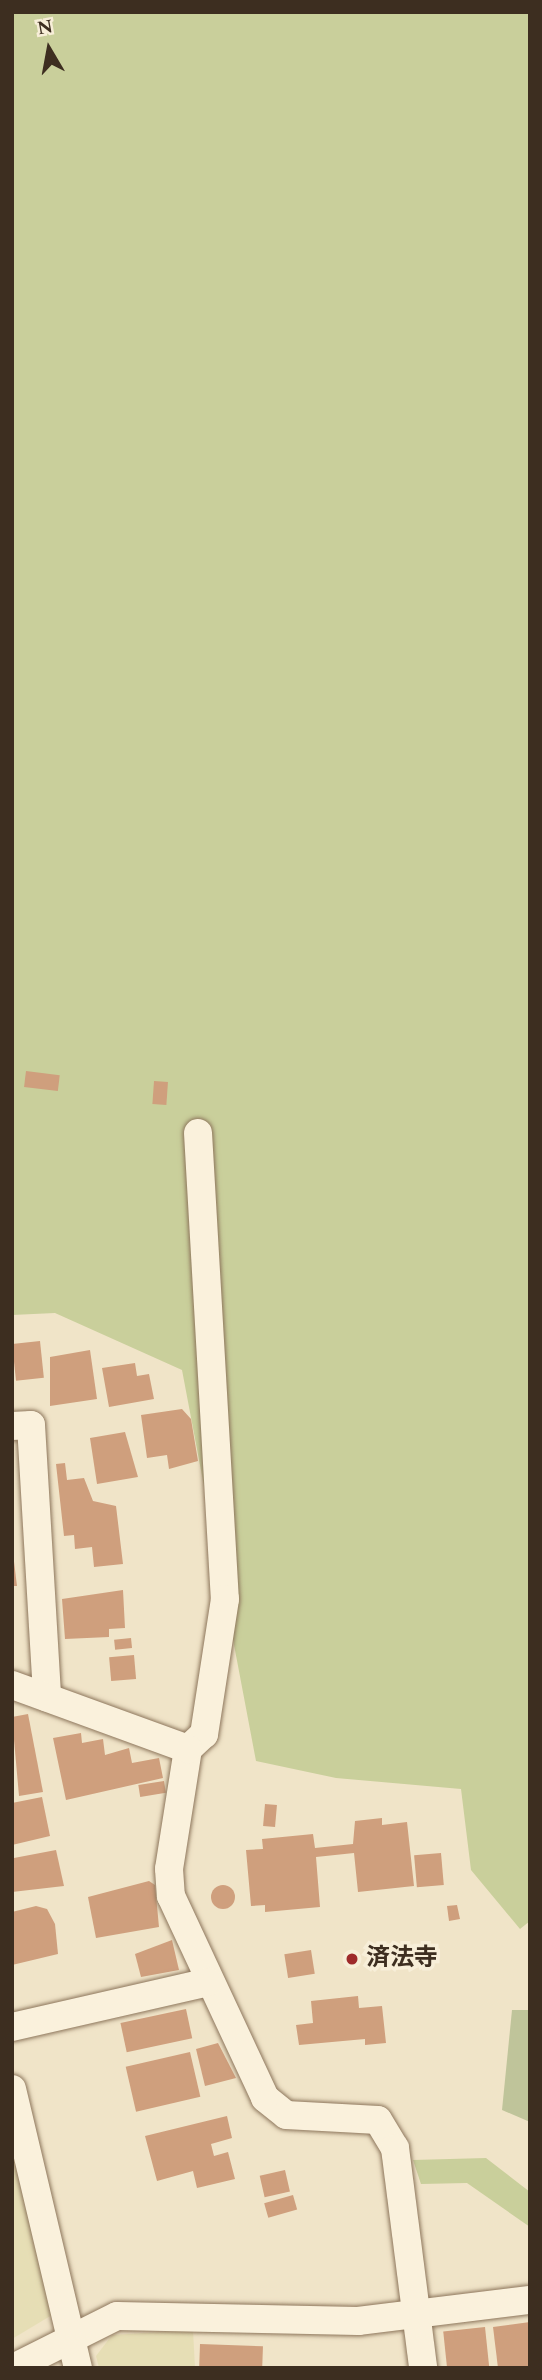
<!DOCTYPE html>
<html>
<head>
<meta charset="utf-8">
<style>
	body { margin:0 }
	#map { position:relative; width:542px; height:2380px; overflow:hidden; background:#f0e4c8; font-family:Spectral,"Noto Sans JP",serif }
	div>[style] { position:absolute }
	.farmland>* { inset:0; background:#e6deb5 }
	.green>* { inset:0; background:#c9cf9b }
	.cemetery>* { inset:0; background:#bfc49a }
	.building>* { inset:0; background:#cf9f7d; transform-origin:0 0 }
	.round { border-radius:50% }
	.roads { filter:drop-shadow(0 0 2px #8d765c) drop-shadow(0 0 2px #8d765c) }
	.street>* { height:28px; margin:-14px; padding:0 14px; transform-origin:14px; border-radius:14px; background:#faf1dc }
	.dots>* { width:19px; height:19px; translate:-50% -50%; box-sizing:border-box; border:4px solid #f7eed8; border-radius:50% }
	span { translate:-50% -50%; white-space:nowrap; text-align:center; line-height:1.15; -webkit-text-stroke:7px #f7eed8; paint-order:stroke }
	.poi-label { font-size:24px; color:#3d2e20; font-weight:700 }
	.left { translate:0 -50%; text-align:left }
	.frame { position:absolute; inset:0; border:14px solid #3d2e20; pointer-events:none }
	.north { position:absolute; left:14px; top:14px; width:70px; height:70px; -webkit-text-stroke:5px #f7eed8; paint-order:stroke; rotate:350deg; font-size:19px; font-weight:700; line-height:28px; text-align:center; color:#3d2e20 }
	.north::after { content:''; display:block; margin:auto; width:24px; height:32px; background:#3d2e20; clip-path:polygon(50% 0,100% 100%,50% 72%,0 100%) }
</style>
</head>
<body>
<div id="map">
	<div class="farmland">
		<div style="clip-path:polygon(12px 2137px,52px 2315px,12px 2339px)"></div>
		<div style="clip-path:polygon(193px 2330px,195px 2368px,99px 2368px,96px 2356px,112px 2335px)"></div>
	</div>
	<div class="green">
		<div style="clip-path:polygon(12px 12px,530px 12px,530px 1921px,520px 1929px,471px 1870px,461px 1789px,336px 1778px,256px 1761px,182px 1370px,55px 1313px,12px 1315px)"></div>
		<div style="clip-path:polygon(486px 2158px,530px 2192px,530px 2227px,467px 2183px,421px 2184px,413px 2160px)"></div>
	</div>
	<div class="cemetery">
		<div style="clip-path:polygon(512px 2010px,530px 2010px,530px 2122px,502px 2110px)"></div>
	</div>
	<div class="building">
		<div style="left:26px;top:1071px;width:34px;height:16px;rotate:7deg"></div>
		<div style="left:154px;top:1081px;width:14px;height:23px;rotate:4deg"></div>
		<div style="left:40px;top:1341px;width:37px;height:28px;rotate:84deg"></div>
		<div style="clip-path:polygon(90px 1350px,97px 1399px,50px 1406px,50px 1357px)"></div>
		<div style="clip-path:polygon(135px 1363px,137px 1376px,149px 1374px,154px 1399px,109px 1407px,102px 1368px)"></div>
		<div style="clip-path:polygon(182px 1409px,191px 1419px,198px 1461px,169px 1469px,167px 1455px,147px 1458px,141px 1415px)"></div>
		<div style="clip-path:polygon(125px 1432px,138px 1477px,97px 1484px,90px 1438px)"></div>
		<div style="clip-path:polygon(65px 1463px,67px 1480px,84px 1478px,93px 1501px,116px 1506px,123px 1564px,94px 1567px,92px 1547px,75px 1549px,74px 1535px,64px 1536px,56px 1464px)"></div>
		<div style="clip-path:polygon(12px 1545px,17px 1586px,12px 1586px)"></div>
		<div style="clip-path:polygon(123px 1590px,125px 1628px,109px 1629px,109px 1637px,65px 1639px,62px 1599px)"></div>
		<div style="left:131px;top:1638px;width:10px;height:17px;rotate:84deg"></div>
		<div style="left:134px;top:1655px;width:24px;height:25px;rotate:85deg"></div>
		<div style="clip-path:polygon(28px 1714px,43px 1792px,19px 1796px,12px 1717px)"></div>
		<div style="clip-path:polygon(81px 1733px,82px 1743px,103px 1739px,105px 1755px,129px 1748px,132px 1763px,159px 1758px,163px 1778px,66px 1800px,53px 1738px)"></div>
		<div style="left:164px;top:1781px;width:12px;height:26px;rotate:81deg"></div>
		<div style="clip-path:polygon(42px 1797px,50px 1836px,12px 1845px,12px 1803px)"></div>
		<div style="left:265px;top:1804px;width:12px;height:22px;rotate:5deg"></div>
		<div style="clip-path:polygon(382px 1818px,382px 1825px,407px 1822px,414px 1886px,358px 1892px,354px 1853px,316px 1857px,320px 1907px,265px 1912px,265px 1905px,251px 1906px,246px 1850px,263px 1849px,262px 1839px,313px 1834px,315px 1848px,353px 1844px,355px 1821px)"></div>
		<div style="clip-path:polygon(56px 1850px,64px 1886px,12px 1892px,14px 1858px)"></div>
		<div style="left:441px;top:1853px;width:32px;height:27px;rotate:85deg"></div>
		<div style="clip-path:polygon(149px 1881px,155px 1885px,159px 1927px,96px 1938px,88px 1897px)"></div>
		<div class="round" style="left:211px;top:1885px;width:24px;height:24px"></div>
		<div style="clip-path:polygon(457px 1905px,460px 1919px,449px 1921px,447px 1906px)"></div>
		<div style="clip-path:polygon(36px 1906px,47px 1909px,55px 1924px,58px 1954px,12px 1965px,12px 1912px)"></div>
		<div style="clip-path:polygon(172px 1940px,179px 1970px,141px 1977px,135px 1954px)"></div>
		<div style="left:311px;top:1950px;width:24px;height:27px;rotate:81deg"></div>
		<div style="clip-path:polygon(358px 1996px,359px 2008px,382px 2006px,386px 2043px,365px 2045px,365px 2039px,299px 2045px,296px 2025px,313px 2023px,311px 2001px)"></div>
		<div style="left:186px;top:2009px;width:30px;height:67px;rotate:78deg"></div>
		<div style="clip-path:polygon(218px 2043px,236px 2078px,205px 2086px,196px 2049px)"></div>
		<div style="left:190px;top:2052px;width:46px;height:66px;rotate:77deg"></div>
		<div style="clip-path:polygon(227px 2116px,232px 2138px,211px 2144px,214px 2156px,228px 2152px,235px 2179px,197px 2188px,193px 2171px,157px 2181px,145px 2136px)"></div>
		<div style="left:285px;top:2170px;width:22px;height:26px;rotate:77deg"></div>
		<div style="left:293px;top:2195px;width:15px;height:30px;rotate:74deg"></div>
		<div style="clip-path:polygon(530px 2322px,530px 2368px,498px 2368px,493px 2327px)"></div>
		<div style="left:485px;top:2327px;width:41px;height:42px;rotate:84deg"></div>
		<div style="left:200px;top:2344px;width:63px;height:24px;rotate:2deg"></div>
	</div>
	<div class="roads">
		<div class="street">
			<div style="left:198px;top:1133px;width:467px;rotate:86.7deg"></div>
			<div style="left:225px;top:1599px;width:137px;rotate:98.8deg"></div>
			<div style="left:204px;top:1734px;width:22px;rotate:137deg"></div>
			<div style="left:188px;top:1749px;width:121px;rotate:99deg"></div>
			<div style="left:169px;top:1869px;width:27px;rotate:86deg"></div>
			<div style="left:171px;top:1896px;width:223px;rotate:65deg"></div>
			<div style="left:265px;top:2098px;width:27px;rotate:39deg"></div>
			<div style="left:286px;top:2115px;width:92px;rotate:3.1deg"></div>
			<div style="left:378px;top:2120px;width:33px;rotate:59deg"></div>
			<div style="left:395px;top:2148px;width:222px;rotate:82.7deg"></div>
			<div style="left:12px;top:1426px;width:19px;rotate:-3deg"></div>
			<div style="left:31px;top:1425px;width:273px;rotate:86.6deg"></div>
			<div style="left:12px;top:1685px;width:187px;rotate:20deg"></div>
			<div style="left:12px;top:2027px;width:202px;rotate:-12.9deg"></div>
			<div style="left:12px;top:2089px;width:287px;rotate:76.7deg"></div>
			<div style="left:13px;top:2368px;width:116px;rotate:-26.6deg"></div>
			<div style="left:117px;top:2316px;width:241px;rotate:1.2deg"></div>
			<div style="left:358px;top:2321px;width:173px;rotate:-7deg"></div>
		</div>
	</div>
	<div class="dots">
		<div style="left:352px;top:1959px;background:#9e2a2b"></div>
	</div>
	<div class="poi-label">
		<span class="left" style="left:366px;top:1959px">済法寺</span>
	</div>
	<div class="frame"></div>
	<div class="north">N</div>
</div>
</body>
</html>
